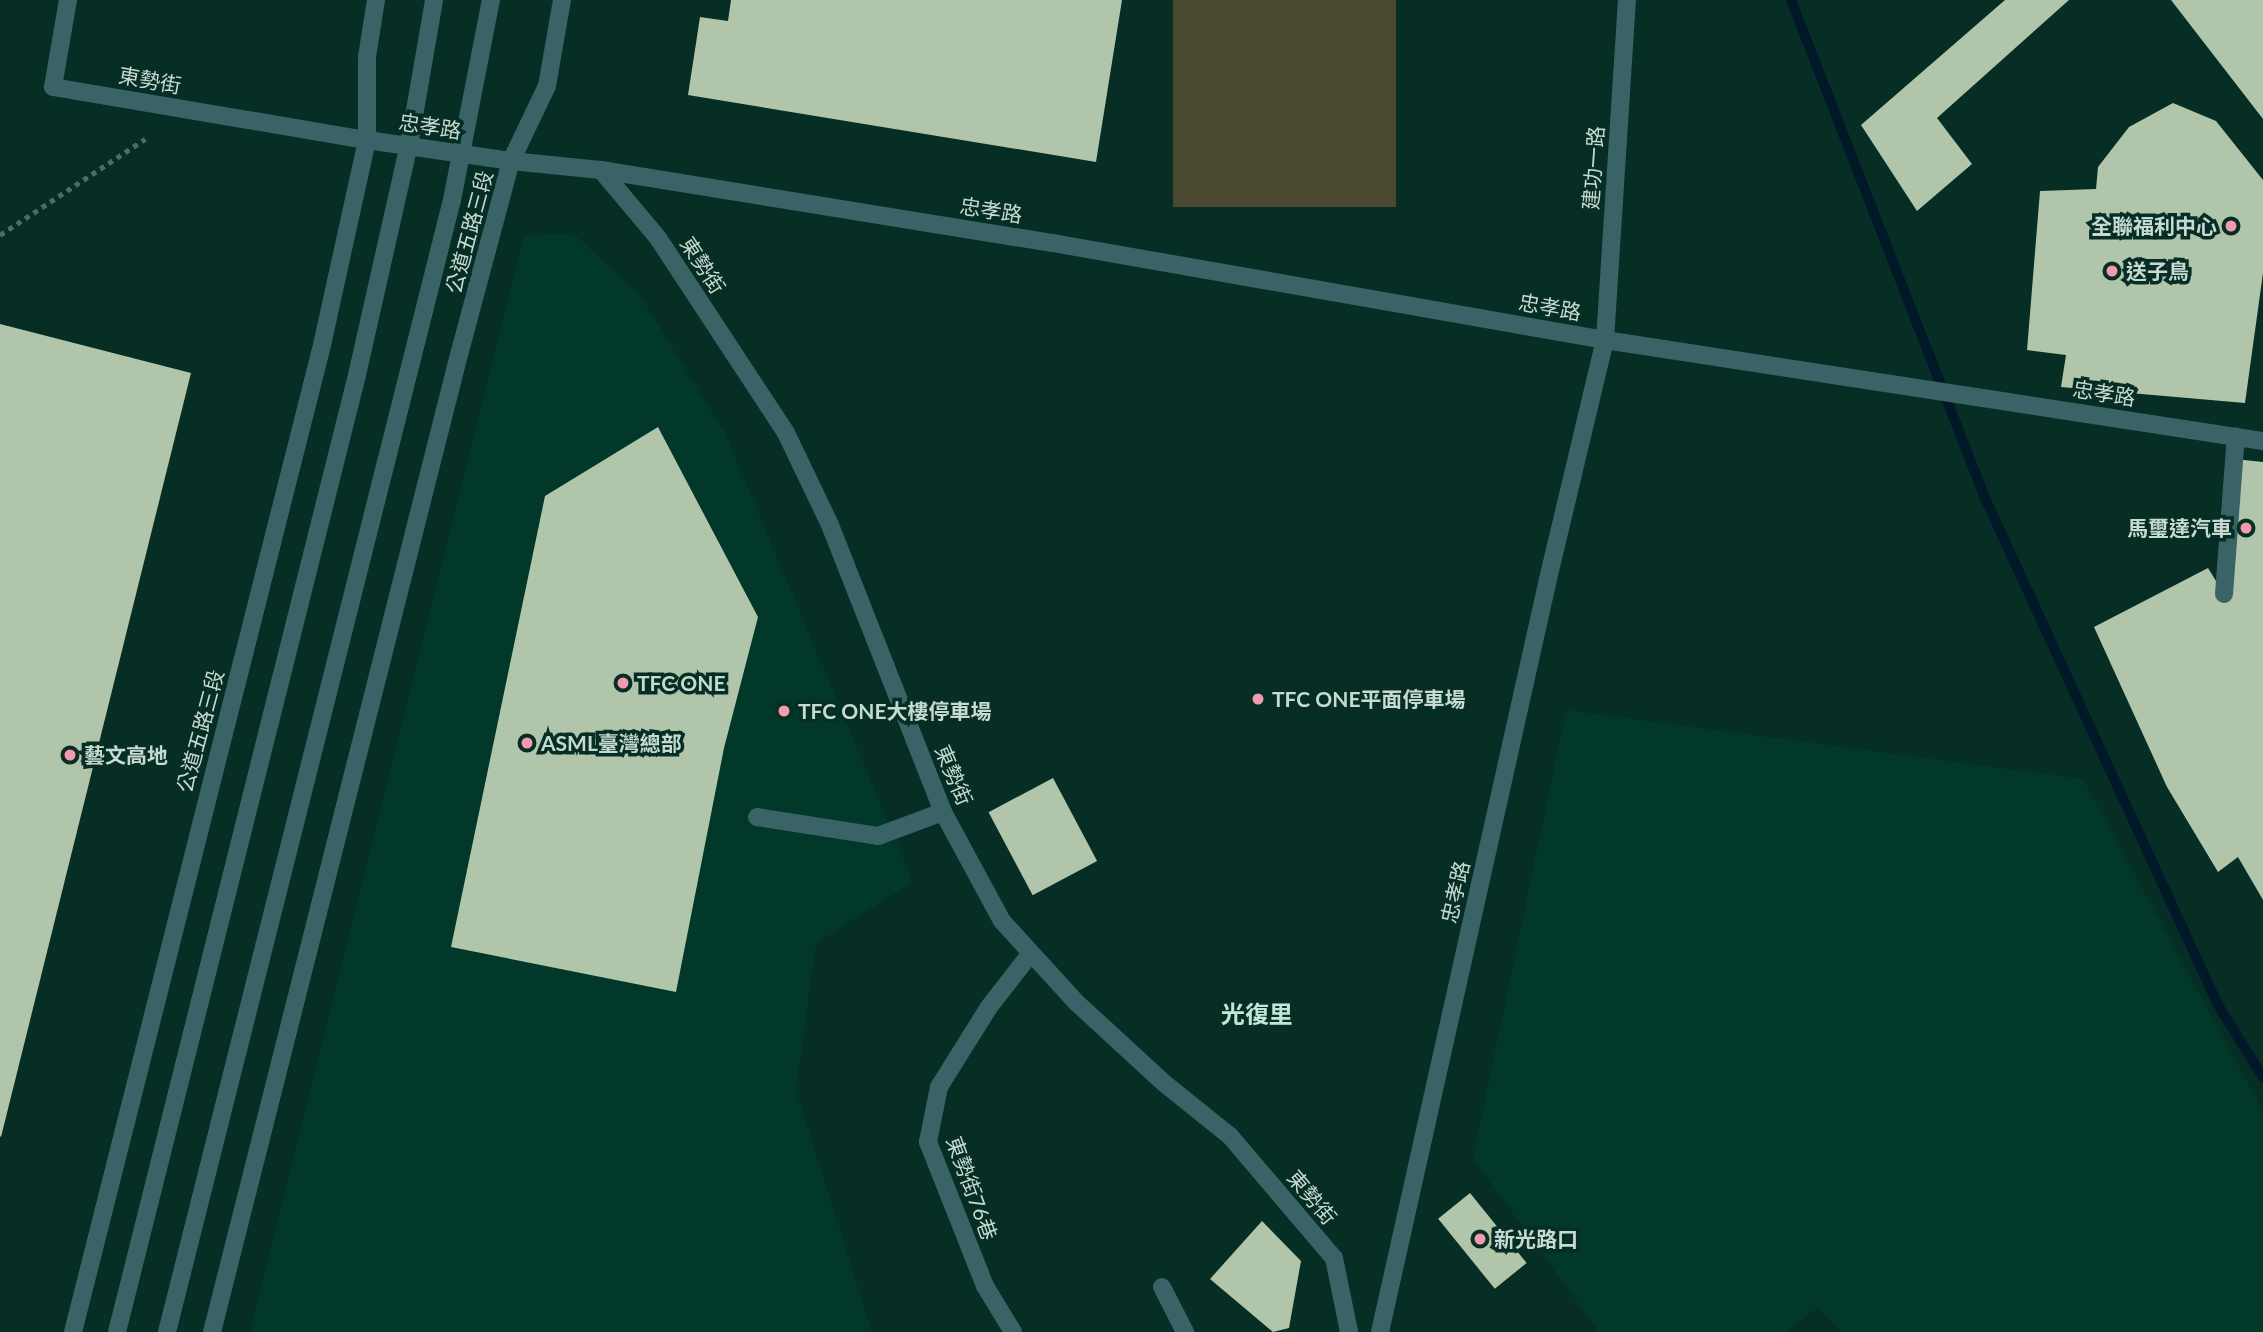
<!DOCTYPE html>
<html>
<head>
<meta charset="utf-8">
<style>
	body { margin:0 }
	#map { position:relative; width:2263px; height:1332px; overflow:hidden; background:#062e24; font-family:Lato,"Noto Sans TC",sans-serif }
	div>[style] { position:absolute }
	.built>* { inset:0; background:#02382a }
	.green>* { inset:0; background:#4a482f; transform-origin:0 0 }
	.stream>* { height:10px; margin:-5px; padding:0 5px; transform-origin:5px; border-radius:5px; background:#001828 }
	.building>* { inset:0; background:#b0c5a9; transform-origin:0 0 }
	.path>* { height:4.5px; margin-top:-2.25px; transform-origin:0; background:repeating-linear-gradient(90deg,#4c6d64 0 5px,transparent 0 10px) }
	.minor>* { height:18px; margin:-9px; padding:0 9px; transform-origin:9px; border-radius:9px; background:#3a6368 }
	.dots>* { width:19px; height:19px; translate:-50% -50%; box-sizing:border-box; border:4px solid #062e24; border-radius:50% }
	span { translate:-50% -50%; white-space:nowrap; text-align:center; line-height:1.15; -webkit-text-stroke:7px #062e24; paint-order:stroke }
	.street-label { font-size:21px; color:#c6dad2 }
	.poi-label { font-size:21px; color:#c6dad2; font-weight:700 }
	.right { translate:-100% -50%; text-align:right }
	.left { translate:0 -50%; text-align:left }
	.quarter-label { font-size:24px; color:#bee7d8; font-weight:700 }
</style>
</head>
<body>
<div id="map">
	<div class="built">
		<div style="clip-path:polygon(573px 233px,640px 295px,726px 435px,913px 882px,816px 943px,796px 1090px,872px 1332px,250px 1332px,524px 236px)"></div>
		<div style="clip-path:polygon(1566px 710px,2083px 779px,2263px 1111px,2263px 1332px,1842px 1332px,1817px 1308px,1786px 1332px,1599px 1332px,1473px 1158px)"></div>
	</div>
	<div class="green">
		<div style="left:1173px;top:0;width:223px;height:207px"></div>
	</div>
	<div class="stream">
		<div style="left:1791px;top:0;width:534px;rotate:68.72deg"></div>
		<div style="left:1985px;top:498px;width:558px;rotate:65.32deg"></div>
		<div style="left:2218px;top:1005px;width:85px;rotate:58deg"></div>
	</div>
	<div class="building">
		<div style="clip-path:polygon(731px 0,1122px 0,1096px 162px,688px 95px,700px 17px,728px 21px)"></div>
		<div style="clip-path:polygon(2005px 0,2069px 0,1937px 118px,1972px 164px,1917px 211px,1861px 125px)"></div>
		<div style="clip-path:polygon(2171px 0,2263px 0,2263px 119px)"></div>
		<div style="clip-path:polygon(2173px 103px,2216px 121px,2263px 180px,2263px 273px,2245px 403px,2061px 387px,2066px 355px,2027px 350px,2040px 191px,2096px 189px,2098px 167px,2129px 127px)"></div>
		<div style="clip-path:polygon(0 324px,191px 373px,1px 1137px,0 1136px)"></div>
		<div style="clip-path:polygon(658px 427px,758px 617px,724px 748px,676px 992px,451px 947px,545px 496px)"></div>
		<div style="clip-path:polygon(2235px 459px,2263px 462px,2263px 900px,2238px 857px,2218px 872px,2167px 787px,2094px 627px,2208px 568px,2224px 594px)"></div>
		<div style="left:1053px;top:778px;width:94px;height:73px;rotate:62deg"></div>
		<div style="left:1470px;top:1193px;width:90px;height:41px;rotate:51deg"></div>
		<div style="clip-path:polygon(1262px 1221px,1301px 1261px,1289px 1328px,1273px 1332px,1210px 1279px)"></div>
	</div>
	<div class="path">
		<div style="left:0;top:235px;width:174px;rotate:-33.5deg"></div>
	</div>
	<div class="minor">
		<div style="left:68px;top:0;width:88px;rotate:99.8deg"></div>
		<div style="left:53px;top:87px;width:318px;rotate:9.6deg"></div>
		<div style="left:367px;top:140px;width:146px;rotate:8.3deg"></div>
		<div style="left:511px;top:161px;width:90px;rotate:5.7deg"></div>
		<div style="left:601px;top:170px;width:458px;rotate:9.2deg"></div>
		<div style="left:1053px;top:243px;width:560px;rotate:9.97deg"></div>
		<div style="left:1605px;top:340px;width:666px;rotate:8.73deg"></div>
		<div style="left:601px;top:170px;width:89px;rotate:50deg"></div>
		<div style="left:658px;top:238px;width:233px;rotate:56.7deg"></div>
		<div style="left:786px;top:433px;width:102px;rotate:64.4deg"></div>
		<div style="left:830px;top:525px;width:308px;rotate:68.5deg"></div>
		<div style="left:943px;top:812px;width:124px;rotate:61.6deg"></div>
		<div style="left:1002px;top:921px;width:111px;rotate:47.6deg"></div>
		<div style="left:1077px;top:1003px;width:118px;rotate:42.6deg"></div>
		<div style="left:1164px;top:1083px;width:85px;rotate:38.8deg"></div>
		<div style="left:1230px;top:1136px;width:160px;rotate:49.6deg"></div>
		<div style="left:1334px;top:1258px;width:76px;rotate:78.5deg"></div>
		<div style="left:2224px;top:594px;width:158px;rotate:-85.7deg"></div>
		<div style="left:757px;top:817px;width:122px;rotate:8.9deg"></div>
		<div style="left:878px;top:836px;width:69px;rotate:-20.3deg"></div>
		<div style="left:1162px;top:1287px;width:51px;rotate:62.9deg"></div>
		<div style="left:73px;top:1332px;width:1018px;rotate:-75.84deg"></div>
		<div style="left:322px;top:345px;width:210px;rotate:-77.6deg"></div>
		<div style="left:367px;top:140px;width:83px;rotate:-90deg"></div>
		<div style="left:367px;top:57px;width:58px;rotate:-81deg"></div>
		<div style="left:117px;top:1332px;width:987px;rotate:-75.92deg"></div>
		<div style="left:357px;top:375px;width:236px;rotate:-77.3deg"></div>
		<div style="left:409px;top:145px;width:147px;rotate:-80.2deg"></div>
		<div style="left:167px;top:1332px;width:1167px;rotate:-75.87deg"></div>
		<div style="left:452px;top:200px;width:204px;rotate:-79deg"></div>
		<div style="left:212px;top:1332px;width:996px;rotate:-75.82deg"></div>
		<div style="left:456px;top:366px;width:212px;rotate:-75deg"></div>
		<div style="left:511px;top:161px;width:83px;rotate:-64.4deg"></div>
		<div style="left:547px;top:86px;width:87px;rotate:-80.1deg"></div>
		<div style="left:1013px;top:1332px;width:54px;rotate:-121.3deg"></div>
		<div style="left:985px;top:1286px;width:155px;rotate:-111.6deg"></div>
		<div style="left:928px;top:1142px;width:56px;rotate:-78.7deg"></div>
		<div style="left:939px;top:1087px;width:94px;rotate:-58deg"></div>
		<div style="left:989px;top:1007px;width:68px;rotate:-52.1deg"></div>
		<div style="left:1380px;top:1332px;width:772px;rotate:-77.42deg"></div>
		<div style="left:1548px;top:579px;width:246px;rotate:-76.6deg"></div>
		<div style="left:1605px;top:340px;width:341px;rotate:-86.3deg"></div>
	</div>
	<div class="dots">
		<div style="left:2231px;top:226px;background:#f29aae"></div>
		<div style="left:2112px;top:271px;background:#f29aae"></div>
		<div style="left:2246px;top:528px;background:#f29aae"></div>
		<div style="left:623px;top:683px;background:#f29aae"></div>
		<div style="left:1258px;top:699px;background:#f29aae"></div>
		<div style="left:784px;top:711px;background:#f29aae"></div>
		<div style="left:527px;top:743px;background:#f29aae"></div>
		<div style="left:70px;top:755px;background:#f29aae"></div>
		<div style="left:1480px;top:1239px;background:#f29aae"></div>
	</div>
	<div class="street-label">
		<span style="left:150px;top:80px;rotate:10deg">東勢街</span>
		<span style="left:430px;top:126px;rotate:9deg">忠孝路</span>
		<span style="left:1593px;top:168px;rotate:-86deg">建功一路</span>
		<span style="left:991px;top:210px;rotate:9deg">忠孝路</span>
		<span style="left:469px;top:232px;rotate:-75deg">公道五路三段</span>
		<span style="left:703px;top:265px;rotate:57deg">東勢街</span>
		<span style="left:1550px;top:307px;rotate:10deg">忠孝路</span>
		<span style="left:2104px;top:393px;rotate:9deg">忠孝路</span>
		<span style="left:200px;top:731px;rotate:-75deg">公道五路三段</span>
		<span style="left:954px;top:775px;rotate:67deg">東勢街</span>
		<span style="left:1455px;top:892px;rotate:-77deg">忠孝路</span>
		<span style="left:972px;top:1188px;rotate:70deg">東勢街76巷</span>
		<span style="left:1312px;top:1197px;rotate:50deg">東勢街</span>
	</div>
	<div class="poi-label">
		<span class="right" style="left:2217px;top:226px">全聯福利中心</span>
		<span class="left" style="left:2126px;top:271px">送子鳥</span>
		<span class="right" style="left:2232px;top:528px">馬璽達汽車</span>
		<span class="left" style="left:637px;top:683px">TFC ONE</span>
		<span class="left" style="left:1272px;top:699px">TFC ONE平面停車場</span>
		<span class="left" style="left:798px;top:711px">TFC ONE大樓停車場</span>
		<span class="left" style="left:541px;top:743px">ASML臺灣總部</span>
		<span class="left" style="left:84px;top:755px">藝文高地</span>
		<span class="left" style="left:1494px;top:1239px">新光路口</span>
	</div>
	<div class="quarter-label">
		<span style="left:1257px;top:1014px">光復里</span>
	</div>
</div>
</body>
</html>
